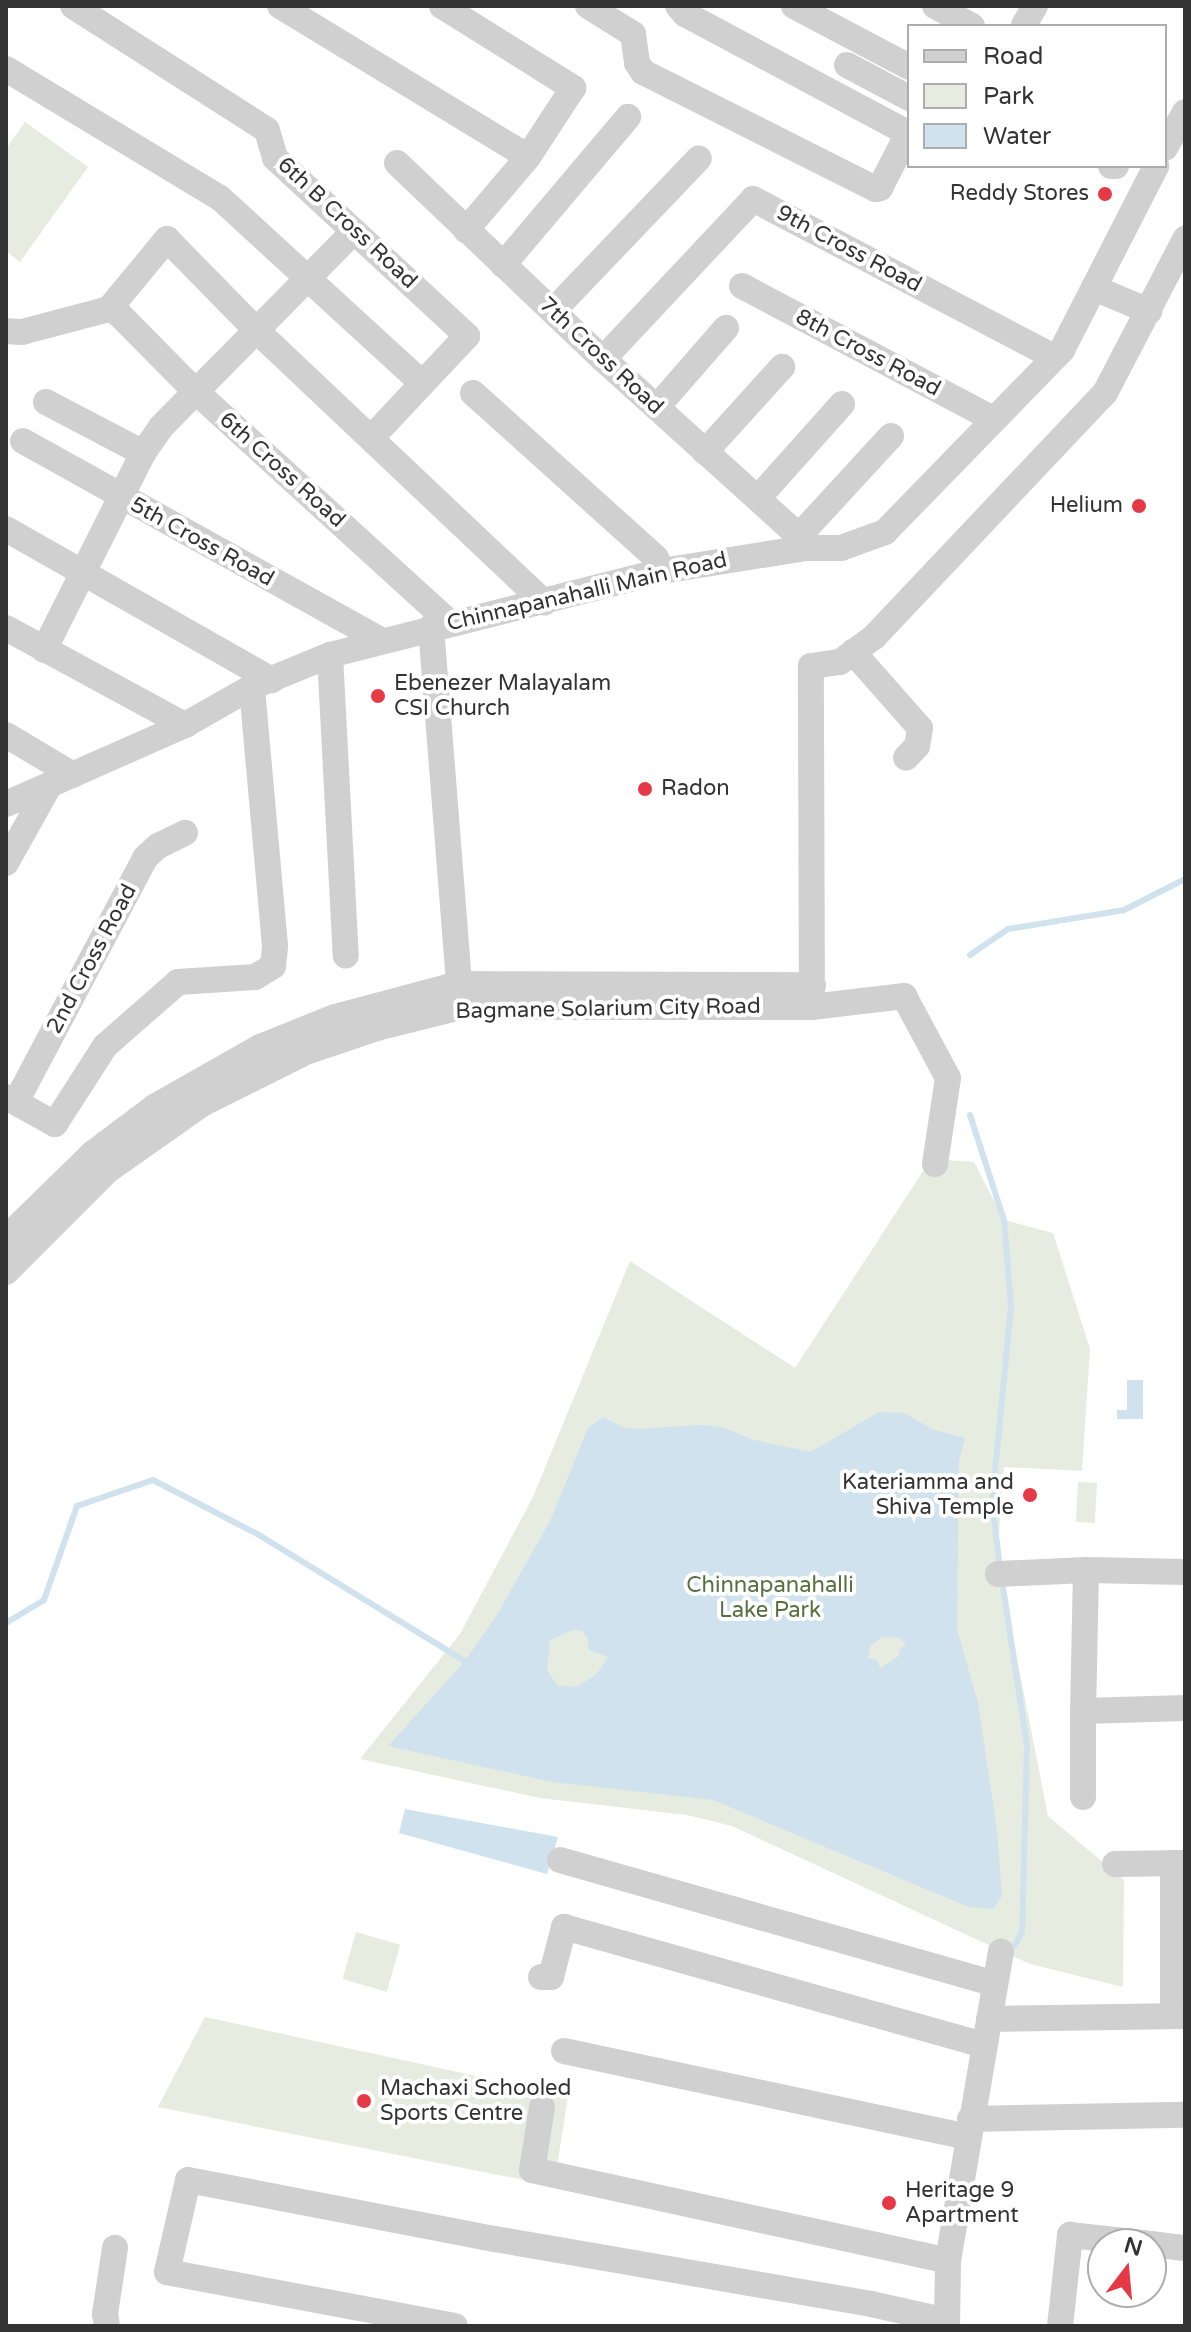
<!DOCTYPE html>
<html>
<head>
<meta charset="utf-8">
<style>
	body { margin:0 }
	#map { position:relative; width:1191px; height:2332px; overflow:hidden; background:#fff; font-family:"Varela Round",sans-serif }
	div>[style] { position:absolute }
	.green>* { inset:0; background:#e6ecdf; transform-origin:0 0 }
	.water>* { inset:0; background:#cfe2ee }
	.stream>* { height:6px; margin:-3px; padding:0 3px; transform-origin:3px; border-radius:3px; background:#cfe2ee }
	.minor>* { height:26px; margin:-13px; padding:0 13px; transform-origin:13px; border-radius:13px; background:#d0d0d0 }
	.dots>* { width:22px; height:22px; translate:-50% -50%; box-sizing:border-box; border:4px solid #fff; border-radius:50% }
	span { translate:-50% -50%; white-space:nowrap; text-align:center; line-height:1.15; -webkit-text-stroke:8px #fff; paint-order:stroke }
	.poi-label { font-size:22px; color:#333 }
	.right { translate:-100% -50%; text-align:right }
	.left { translate:0 -50%; text-align:left }
	.street-label { font-size:22px; color:#333 }
	.park-label { font-size:22px; color:#56703f }
	.frame { position:absolute; inset:0; border:8px solid #333; pointer-events:none }
	.legend { position:absolute; left:907px; top:24px; width:260px; height:144px; box-sizing:border-box; background:#fff; border:2px solid #adadad; margin:0; padding:10px 14px; list-style:none; font-size:24px; color:#333 }
	.legend li { display:flex; align-items:center; gap:16px; height:40px }
	.legend b { width:40px; border:2px solid #adadad }
	.north { position:absolute; left:1087px; top:2228px; width:80px; height:80px; box-sizing:border-box; background:#fff; border:2px solid #adadad; border-radius:50%; rotate:16deg; font-size:22px; font-weight:700; line-height:32px; text-align:center; color:#333 }
	.north::after { content:''; display:block; margin:auto; width:28px; height:36px; background:#e63946; clip-path:polygon(50% 0,100% 100%,50% 72%,0 100%) }
</style>
</head>
<body>
<div id="map">
	<div class="green">
		<div style="clip-path:polygon(25px 122px,88px 167px,20px 262px,6px 251px,6px 149px)"></div>
		<div style="clip-path:polygon(931px 1159px,974px 1162px,1004px 1220px,1053px 1233px,1090px 1349px,1082px 1471px,1004px 1467px,997px 1557px,1048px 1816px,1124px 1880px,1123px 1987px,1030px 1964px,732px 1826px,687px 1815px,540px 1798px,360px 1759px,460px 1634px,533px 1497px,630px 1261px,795px 1368px)"></div>
		<div style="left:1078px;top:1482px;width:19px;height:40px;rotate:3deg"></div>
		<div style="left:356px;top:1932px;width:46px;height:49px;rotate:16deg"></div>
		<div style="clip-path:polygon(205px 2017px,568px 2096px,554px 2186px,158px 2107px)"></div>
	</div>
	<div class="water">
		<div style="clip-path:polygon(1127px 1380px,1143px 1380px,1143px 1419px,1117px 1419px,1117px 1410px,1127px 1410px)"></div>
		<div style="clip-path:polygon(evenodd,879px 1412px,904px 1413px,934px 1430px,965px 1438px,959px 1461px,957px 1629px,978px 1703px,997px 1830px,1002px 1896px,993px 1909px,969px 1907px,713px 1800px,552px 1782px,388px 1746px,465px 1661px,497px 1615px,550px 1521px,588px 1428px,603px 1417px,622px 1427px,639px 1429px,700px 1425px,722px 1427px,754px 1440px,811px 1452px,879px 1412px,573px 1630px,582px 1631px,587px 1637px,589px 1650px,608px 1657px,596px 1675px,576px 1687px,557px 1685px,547px 1670px,550px 1640px,573px 1630px,879px 1412px,883px 1637px,899px 1638px,906px 1645px,899px 1650px,899px 1656px,880px 1668px,877px 1660px,868px 1658px,870px 1646px,883px 1637px)"></div>
		<div style="clip-path:polygon(405px 1809px,558px 1837px,547px 1874px,399px 1833px)"></div>
	</div>
	<div class="stream">
		<div style="left:970px;top:955px;width:46px;rotate:-34.4deg"></div>
		<div style="left:1008px;top:929px;width:118px;rotate:-9.3deg"></div>
		<div style="left:1124px;top:910px;width:68px;rotate:-26.9deg"></div>
		<div style="left:970px;top:1115px;width:110px;rotate:72.1deg"></div>
		<div style="left:1004px;top:1220px;width:86px;rotate:85.3deg"></div>
		<div style="left:1011px;top:1306px;width:197px;rotate:95.5deg"></div>
		<div style="left:992px;top:1502px;width:66px;rotate:83.1deg"></div>
		<div style="left:1003px;top:1587px;width:161px;rotate:81.4deg"></div>
		<div style="left:1027px;top:1746px;width:186px;rotate:91.5deg"></div>
		<div style="left:1022px;top:1932px;width:15px;rotate:118deg"></div>
		<div style="left:6px;top:1623px;width:44px;rotate:-31.2deg"></div>
		<div style="left:44px;top:1600px;width:100px;rotate:-70.7deg"></div>
		<div style="left:77px;top:1506px;width:80px;rotate:-18.9deg"></div>
		<div style="left:153px;top:1480px;width:119px;rotate:27.4deg"></div>
		<div style="left:259px;top:1535px;width:241px;rotate:31.5deg"></div>
	</div>
	<div class="minor">
		<div style="left:73px;top:6px;width:230px;rotate:32.6deg"></div>
		<div style="left:267px;top:130px;width:29px;rotate:74deg"></div>
		<div style="left:275px;top:158px;width:262px;rotate:42.8deg"></div>
		<div style="left:467px;top:336px;width:139px;rotate:133.2deg"></div>
		<div style="left:280px;top:6px;width:290px;rotate:31.3deg"></div>
		<div style="left:442px;top:6px;width:155px;rotate:32deg"></div>
		<div style="left:573px;top:88px;width:82px;rotate:123.1deg"></div>
		<div style="left:528px;top:157px;width:96px;rotate:130.3deg"></div>
		<div style="left:588px;top:6px;width:53px;rotate:31.9deg"></div>
		<div style="left:633px;top:34px;width:29px;rotate:82deg"></div>
		<div style="left:637px;top:63px;width:11px;rotate:56deg"></div>
		<div style="left:643px;top:72px;width:261px;rotate:26.7deg"></div>
		<div style="left:876px;top:189px;width:4px;rotate:-14deg"></div>
		<div style="left:880px;top:188px;width:64px;rotate:-63deg"></div>
		<div style="left:678px;top:6px;width:11px;rotate:49deg"></div>
		<div style="left:685px;top:14px;width:253px;rotate:28.1deg"></div>
		<div style="left:794px;top:6px;width:130px;rotate:27.9deg"></div>
		<div style="left:935px;top:6px;width:42px;rotate:28.4deg"></div>
		<div style="left:1024px;top:25px;width:22px;rotate:-60deg"></div>
		<div style="left:847px;top:65px;width:70px;rotate:28deg"></div>
		<div style="left:6px;top:69px;width:250px;rotate:31.1deg"></div>
		<div style="left:220px;top:198px;width:274px;rotate:42.5deg"></div>
		<div style="left:1165px;top:148px;width:41px;rotate:-60.9deg"></div>
		<div style="left:397px;top:163px;width:284px;rotate:43.6deg"></div>
		<div style="left:603px;top:359px;width:264px;rotate:42.1deg"></div>
		<div style="left:799px;top:536px;width:13px;rotate:63deg"></div>
		<div style="left:1111px;top:166px;width:5px"></div>
		<div style="left:503px;top:265px;width:194px;rotate:-49.8deg"></div>
		<div style="left:742px;top:286px;width:284px;rotate:27.9deg"></div>
		<div style="left:1094px;top:288px;width:60px;rotate:22.7deg"></div>
		<div style="left:109px;top:309px;width:10px;rotate:24deg"></div>
		<div style="left:118px;top:313px;width:108px;rotate:45.4deg"></div>
		<div style="left:194px;top:390px;width:346px;rotate:42.3deg"></div>
		<div style="left:553px;top:311px;width:211px;rotate:-46.3deg"></div>
		<div style="left:6px;top:331px;width:16px;rotate:4deg"></div>
		<div style="left:22px;top:332px;width:90px;rotate:-14.8deg"></div>
		<div style="left:109px;top:309px;width:91px;rotate:-50.4deg"></div>
		<div style="left:167px;top:239px;width:126px;rotate:45.6deg"></div>
		<div style="left:255px;top:329px;width:398px;rotate:43.4deg"></div>
		<div style="left:603px;top:359px;width:219px;rotate:-46.8deg"></div>
		<div style="left:753px;top:199px;width:340px;rotate:27.7deg"></div>
		<div style="left:473px;top:393px;width:246px;rotate:42deg"></div>
		<div style="left:656px;top:558px;width:14px;rotate:65deg"></div>
		<div style="left:46px;top:402px;width:110px;rotate:27.7deg"></div>
		<div style="left:657px;top:407px;width:105px;rotate:-48.9deg"></div>
		<div style="left:23px;top:441px;width:412px;rotate:29.1deg"></div>
		<div style="left:705px;top:452px;width:115px;rotate:-47.8deg"></div>
		<div style="left:758px;top:498px;width:126px;rotate:-48.2deg"></div>
		<div style="left:6px;top:529px;width:306px;rotate:29.6deg"></div>
		<div style="left:799px;top:536px;width:136px;rotate:-47.4deg"></div>
		<div style="left:431px;top:627px;width:373px;rotate:85.5deg"></div>
		<div style="left:6px;top:628px;width:204px;rotate:28.5deg"></div>
		<div style="left:44px;top:650px;width:220px;rotate:-63.3deg"></div>
		<div style="left:143px;top:453px;width:32px;rotate:-55deg"></div>
		<div style="left:161px;top:427px;width:275px;rotate:-45.4deg"></div>
		<div style="left:853px;top:652px;width:101px;rotate:48.6deg"></div>
		<div style="left:920px;top:728px;width:18px;rotate:99deg"></div>
		<div style="left:917px;top:746px;width:16px;rotate:133deg"></div>
		<div style="left:330px;top:655px;width:301px;rotate:87deg"></div>
		<div style="left:6px;top:735px;width:78px;rotate:30.8deg"></div>
		<div style="left:6px;top:804px;width:196px;rotate:-23.8deg"></div>
		<div style="left:185px;top:725px;width:77px;rotate:-29.6deg"></div>
		<div style="left:252px;top:687px;width:84px;rotate:-22.3deg"></div>
		<div style="left:330px;top:655px;width:342px;rotate:-14.2deg"></div>
		<div style="left:662px;top:571px;width:145px;rotate:-9.1deg"></div>
		<div style="left:805px;top:548px;width:36px"></div>
		<div style="left:841px;top:548px;width:47px;rotate:-20deg"></div>
		<div style="left:885px;top:532px;width:254px;rotate:-45.8deg"></div>
		<div style="left:1062px;top:350px;width:207px;rotate:-62.9deg"></div>
		<div style="left:6px;top:863px;width:86px;rotate:-60.8deg"></div>
		<div style="left:812px;top:1007px;width:341px;rotate:-90.2deg"></div>
		<div style="left:811px;top:666px;width:29px;rotate:-8deg"></div>
		<div style="left:840px;top:662px;width:42px;rotate:-36.3deg"></div>
		<div style="left:874px;top:637px;width:336px;rotate:-46.6deg"></div>
		<div style="left:1105px;top:393px;width:174px;rotate:-62.5deg"></div>
		<div style="left:6px;top:1097px;width:56px;rotate:28.9deg"></div>
		<div style="left:55px;top:1124px;width:93px;rotate:-57.3deg"></div>
		<div style="left:105px;top:1046px;width:97px;rotate:-41.2deg"></div>
		<div style="left:178px;top:982px;width:77px;rotate:-3.7deg"></div>
		<div style="left:255px;top:977px;width:21px;rotate:-31deg"></div>
		<div style="left:273px;top:966px;width:20px;rotate:-84deg"></div>
		<div style="left:275px;top:946px;width:260px;rotate:-95.1deg"></div>
		<div style="left:16px;top:1102px;width:276px;rotate:-62.1deg"></div>
		<div style="left:145px;top:858px;width:18px;rotate:-43deg"></div>
		<div style="left:158px;top:846px;width:30px;rotate:-26deg"></div>
		<div style="left:6px;top:1238px;width:120px;rotate:-44.3deg"></div>
		<div style="left:92px;top:1154px;width:80px;rotate:-36.9deg"></div>
		<div style="left:156px;top:1106px;width:120px;rotate:-29.6deg"></div>
		<div style="left:260px;top:1047px;width:81px;rotate:-21.8deg"></div>
		<div style="left:335px;top:1017px;width:128px;rotate:-14.9deg"></div>
		<div style="left:459px;top:984px;width:354px;rotate:0.2deg"></div>
		<div style="left:6px;top:1272px;width:143px;rotate:-45deg"></div>
		<div style="left:107px;top:1171px;width:116px;rotate:-35.2deg"></div>
		<div style="left:202px;top:1104px;width:116px;rotate:-26.6deg"></div>
		<div style="left:306px;top:1052px;width:75px;rotate:-18.7deg"></div>
		<div style="left:377px;top:1028px;width:87px;rotate:-14deg"></div>
		<div style="left:461px;top:1007px;width:351px"></div>
		<div style="left:812px;top:1007px;width:93px;rotate:-6.8deg"></div>
		<div style="left:904px;top:996px;width:93px;rotate:61.8deg"></div>
		<div style="left:948px;top:1078px;width:87px;rotate:98.6deg"></div>
		<div style="left:1086px;top:1570px;width:141px;rotate:91.2deg"></div>
		<div style="left:1083px;top:1711px;width:102px;rotate:-1.7deg"></div>
		<div style="left:998px;top:1574px;width:88px;rotate:-2.6deg"></div>
		<div style="left:1086px;top:1570px;width:99px;rotate:1.2deg"></div>
		<div style="left:1083px;top:1797px;width:86px;rotate:-90deg"></div>
		<div style="left:560px;top:1860px;width:451px;rotate:15.9deg"></div>
		<div style="left:1173px;top:1863px;width:153px;rotate:90deg"></div>
		<div style="left:1115px;top:1864px;width:70px;rotate:-0.8deg"></div>
		<div style="left:541px;top:1977px;width:10px"></div>
		<div style="left:551px;top:1977px;width:52px;rotate:-75.4deg"></div>
		<div style="left:564px;top:1927px;width:435px;rotate:15.7deg"></div>
		<div style="left:989px;top:2019px;width:196px;rotate:-0.9deg"></div>
		<div style="left:564px;top:2051px;width:412px;rotate:12deg"></div>
		<div style="left:542px;top:2107px;width:64px;rotate:99deg"></div>
		<div style="left:532px;top:2170px;width:426px;rotate:12.3deg"></div>
		<div style="left:970px;top:2119px;width:215px;rotate:-1.1deg"></div>
		<div style="left:1151px;top:2244px;width:34px;rotate:7deg"></div>
		<div style="left:107px;top:2326px;width:12px;rotate:-99deg"></div>
		<div style="left:105px;top:2314px;width:67px;rotate:-81.4deg"></div>
		<div style="left:455px;top:2326px;width:293px;rotate:-169.4deg"></div>
		<div style="left:167px;top:2272px;width:94px;rotate:-77.1deg"></div>
		<div style="left:188px;top:2180px;width:313px;rotate:10.9deg"></div>
		<div style="left:495px;top:2239px;width:382px;rotate:9.8deg"></div>
		<div style="left:871px;top:2304px;width:78px;rotate:12.6deg"></div>
		<div style="left:947px;top:2326px;width:65px;rotate:-89.1deg"></div>
		<div style="left:948px;top:2261px;width:314px;rotate:-80.3deg"></div>
		<div style="left:1060px;top:2326px;width:92px;rotate:-83.7deg"></div>
		<div style="left:1070px;top:2235px;width:81px;rotate:6.3deg"></div>
	</div>
	<div class="dots">
		<div style="left:1105px;top:194px;background:#e63946"></div>
		<div style="left:1139px;top:506px;background:#e63946"></div>
		<div style="left:378px;top:696px;background:#e63946"></div>
		<div style="left:645px;top:789px;background:#e63946"></div>
		<div style="left:1030px;top:1495px;background:#e63946"></div>
		<div style="left:364px;top:2101px;background:#e63946"></div>
		<div style="left:889px;top:2203px;background:#e63946"></div>
	</div>
	<div class="poi-label">
		<span class="right" style="left:1089px;top:194px">Reddy Stores</span>
		<span class="right" style="left:1123px;top:506px">Helium</span>
		<span class="left" style="left:394px;top:696px">Ebenezer Malayalam<br>CSI Church</span>
		<span class="left" style="left:661px;top:789px">Radon</span>
		<span class="right" style="left:1014px;top:1495px">Kateriamma and<br>Shiva Temple</span>
		<span class="left" style="left:380px;top:2101px">Machaxi Schooled<br>Sports Centre</span>
		<span class="left" style="left:905px;top:2203px">Heritage 9<br>Apartment</span>
	</div>
	<div class="street-label">
		<span style="left:347px;top:223px;rotate:43deg">6th B Cross Road</span>
		<span style="left:849px;top:249px;rotate:28deg">9th Cross Road</span>
		<span style="left:868px;top:353px;rotate:28deg">8th Cross Road</span>
		<span style="left:601px;top:356px;rotate:43deg">7th Cross Road</span>
		<span style="left:282px;top:470px;rotate:42deg">6th Cross Road</span>
		<span style="left:202px;top:542px;rotate:29deg">5th Cross Road</span>
		<span style="left:587px;top:592px;rotate:-13deg">Chinnapanahalli Main Road</span>
		<span style="left:92px;top:959px;rotate:-62deg">2nd Cross Road</span>
		<span style="left:608px;top:1009px;rotate:-1deg">Bagmane Solarium City Road</span>
	</div>
	<div class="park-label">
		<span style="left:770px;top:1598px">Chinnapanahalli<br>Lake Park</span>
	</div>
	<div class="frame"></div>
	<ul class="legend">
	<li><b style="height:10px;background:#d0d0d0"></b>Road</li>
	<li><b style="height:22px;background:#e6ecdf"></b>Park</li>
	<li><b style="height:22px;background:#cfe2ee"></b>Water</li>
	</ul>
	<div class="north">N</div>
</div>
</body>
</html>
